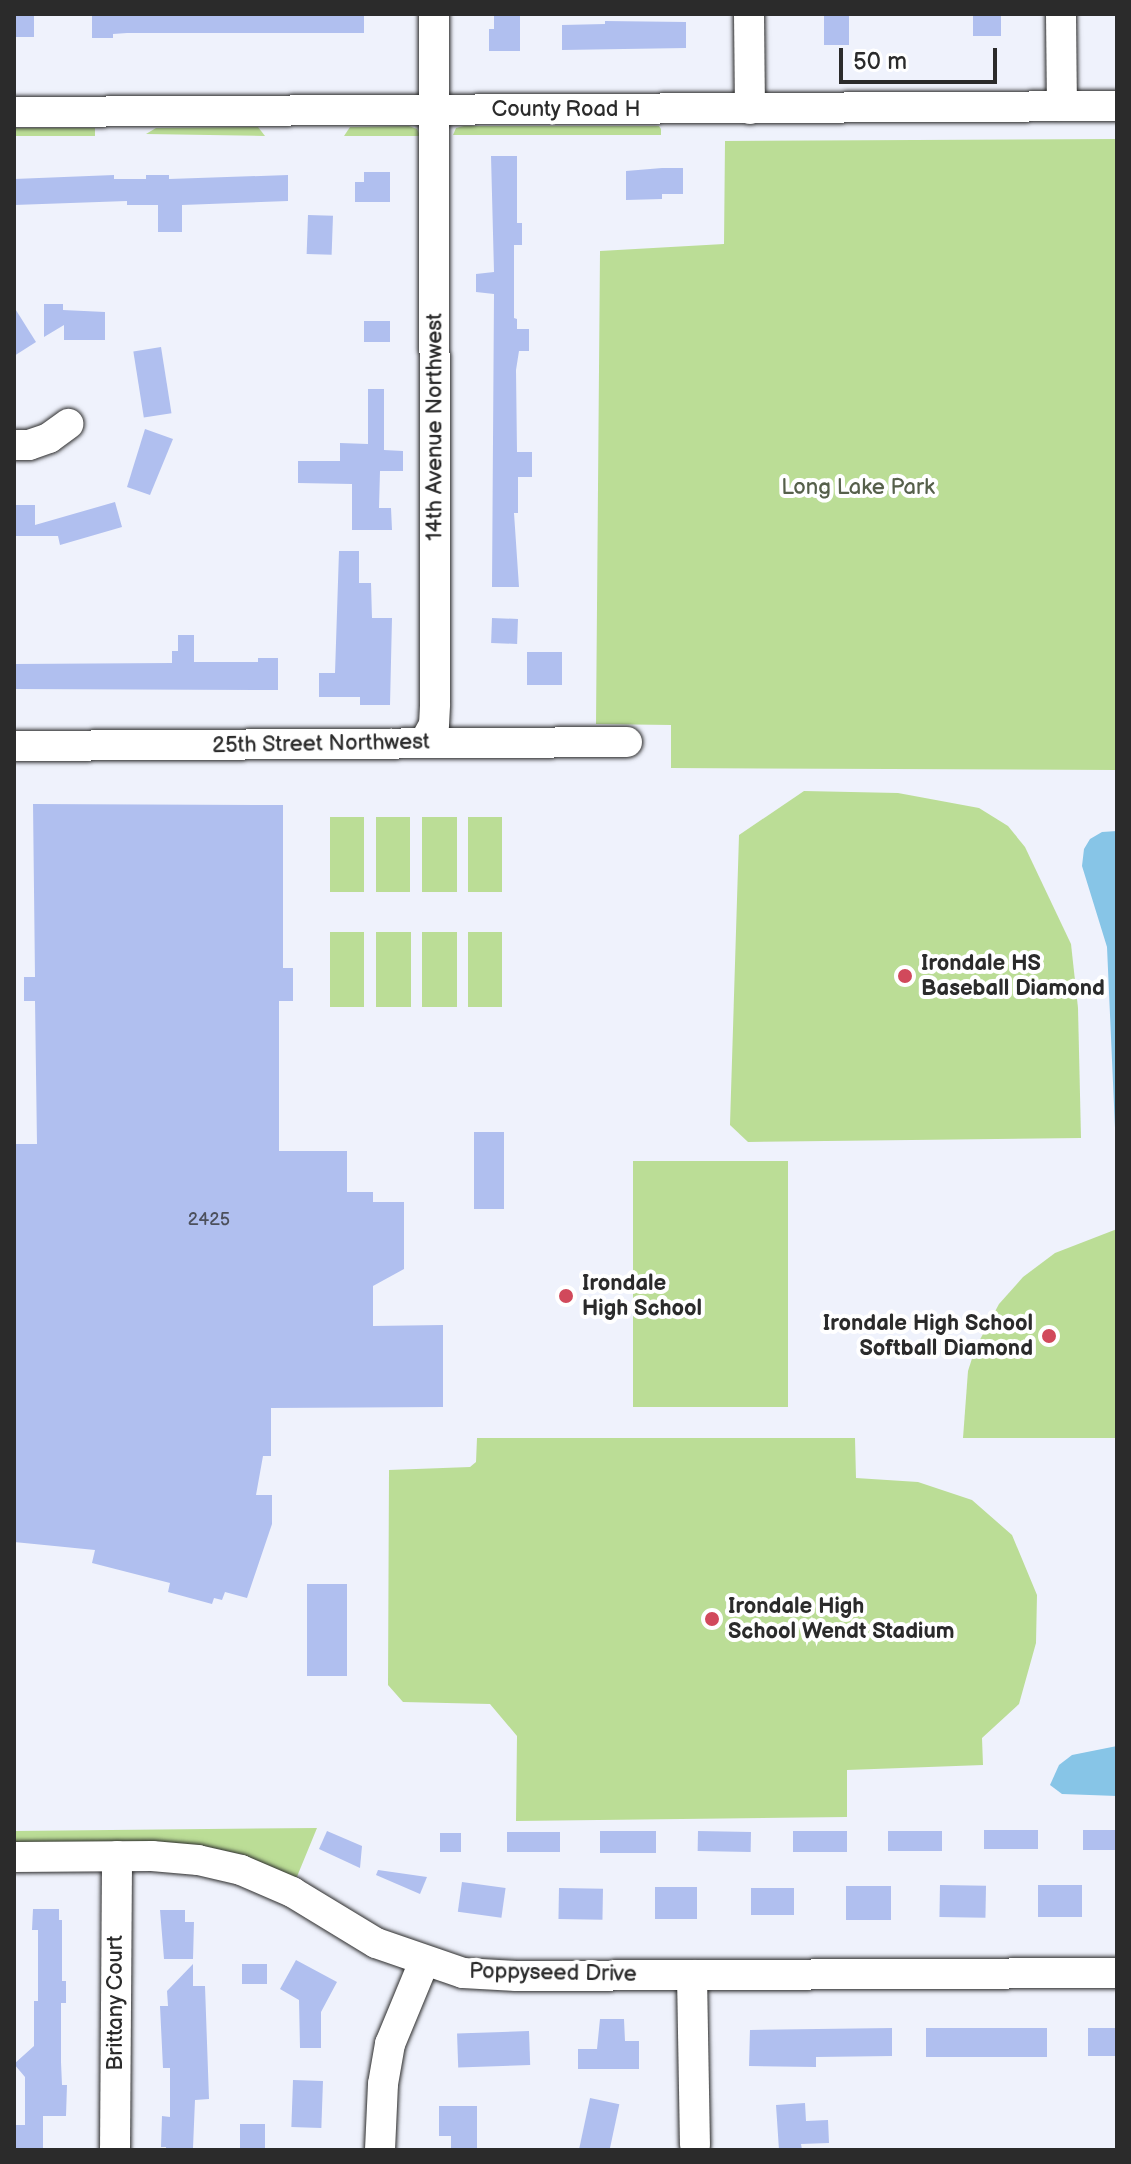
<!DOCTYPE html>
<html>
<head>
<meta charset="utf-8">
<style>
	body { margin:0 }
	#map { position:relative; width:1131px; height:2164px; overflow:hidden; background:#eff2fc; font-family:"Balsamiq Sans",sans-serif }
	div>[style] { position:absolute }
	.green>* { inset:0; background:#bbdd96; transform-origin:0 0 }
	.water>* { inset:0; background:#87c5e7 }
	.building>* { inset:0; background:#b0bfef; transform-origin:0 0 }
	.roads { filter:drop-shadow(0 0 2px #2b2b2b) drop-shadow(0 0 2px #2b2b2b) }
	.minor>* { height:30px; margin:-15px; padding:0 15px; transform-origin:15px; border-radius:15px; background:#fff }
	.dots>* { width:22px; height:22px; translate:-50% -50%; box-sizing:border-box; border:4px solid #fff; border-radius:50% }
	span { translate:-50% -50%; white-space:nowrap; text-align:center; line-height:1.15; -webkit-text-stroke:8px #fff; paint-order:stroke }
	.number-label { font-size:18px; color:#4c505c }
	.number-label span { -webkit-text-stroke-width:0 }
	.street-label { font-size:22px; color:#2b2b2b }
	.park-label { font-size:22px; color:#56604b }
	.poi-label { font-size:22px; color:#2b2b2b; font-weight:700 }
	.left { translate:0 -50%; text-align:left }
	.right { translate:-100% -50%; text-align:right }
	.frame { position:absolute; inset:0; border:16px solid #2b2b2b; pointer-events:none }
	.scale { position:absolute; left:839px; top:48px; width:158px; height:36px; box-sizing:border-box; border:4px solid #2b2b2b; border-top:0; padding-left:10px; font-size:24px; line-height:28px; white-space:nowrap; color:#2b2b2b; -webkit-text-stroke:6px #fff; paint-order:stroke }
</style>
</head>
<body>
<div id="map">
	<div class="green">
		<div style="clip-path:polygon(409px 126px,417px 129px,420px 136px,344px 136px,350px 127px)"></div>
		<div style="clip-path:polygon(464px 126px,659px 126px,661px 129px,661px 135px,453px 135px,456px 128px)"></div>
		<div style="clip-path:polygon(258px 127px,265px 136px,146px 134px,156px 128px)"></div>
		<div style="left:95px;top:128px;width:8px;height:81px;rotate:90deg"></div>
		<div style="clip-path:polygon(1117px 139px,1117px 770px,671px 768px,671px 725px,596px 724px,600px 251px,724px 244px,725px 141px)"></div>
		<div style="clip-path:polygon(804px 791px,898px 793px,979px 808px,1008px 826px,1025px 847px,1071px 944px,1078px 1008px,1081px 1138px,748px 1142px,730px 1125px,739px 835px)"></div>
		<div style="left:330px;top:817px;width:34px;height:75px"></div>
		<div style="left:376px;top:817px;width:34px;height:75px"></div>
		<div style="left:422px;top:817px;width:35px;height:75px"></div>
		<div style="left:468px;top:817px;width:34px;height:75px"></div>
		<div style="left:330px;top:932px;width:34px;height:75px"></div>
		<div style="left:376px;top:932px;width:35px;height:75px"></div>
		<div style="left:422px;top:932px;width:35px;height:75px"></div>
		<div style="left:502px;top:932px;width:75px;height:34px;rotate:90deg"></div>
		<div style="left:788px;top:1161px;width:246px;height:155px;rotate:90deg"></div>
		<div style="clip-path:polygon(1117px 1229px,1117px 1438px,963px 1438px,968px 1371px,975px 1349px,999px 1304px,1023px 1277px,1055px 1253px)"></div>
		<div style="clip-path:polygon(477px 1438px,855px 1438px,856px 1478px,918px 1482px,972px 1500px,1012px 1535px,1037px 1595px,1036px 1643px,1019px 1704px,982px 1738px,983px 1765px,847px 1770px,847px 1817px,516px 1821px,517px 1736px,490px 1704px,403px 1702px,388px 1685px,389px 1470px,470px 1467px,476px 1462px)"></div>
		<div style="clip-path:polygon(317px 1828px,296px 1879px,244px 1855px,199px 1845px,14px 1842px,14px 1831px)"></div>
	</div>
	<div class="water">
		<div style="clip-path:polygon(1117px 831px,1117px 1173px,1107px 947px,1082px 866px,1084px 849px,1090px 839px,1102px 832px)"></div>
		<div style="clip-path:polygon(1117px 1746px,1117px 1796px,1062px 1794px,1050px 1785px,1059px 1765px,1072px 1755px)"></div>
	</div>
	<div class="building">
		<div style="left:14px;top:14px;width:20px;height:23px"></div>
		<div style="clip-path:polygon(92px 14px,364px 14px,364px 33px,127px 33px,113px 34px,113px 38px,92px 38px)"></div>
		<div style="clip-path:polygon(494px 14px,520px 14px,520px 51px,489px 51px,489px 29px,494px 29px)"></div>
		<div style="left:824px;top:14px;width:25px;height:31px"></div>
		<div style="left:973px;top:14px;width:28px;height:22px"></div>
		<div style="clip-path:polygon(605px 21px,686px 22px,686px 48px,562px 50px,562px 25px,605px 24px)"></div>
		<div style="clip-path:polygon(491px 156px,517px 156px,517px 223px,522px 223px,522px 245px,514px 245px,514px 318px,517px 319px,517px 329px,529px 329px,529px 351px,519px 351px,516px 370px,517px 452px,532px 452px,532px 477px,518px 477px,518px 513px,514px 513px,519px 587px,492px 587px,494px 294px,476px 292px,476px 274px,494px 272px)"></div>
		<div style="clip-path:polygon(662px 168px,683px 168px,683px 194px,662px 194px,662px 199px,626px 200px,626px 171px)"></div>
		<div style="clip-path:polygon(364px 172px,390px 172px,390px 202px,355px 202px,355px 182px,364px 182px)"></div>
		<div style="clip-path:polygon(114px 175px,114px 179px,146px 179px,146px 175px,169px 175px,169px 179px,288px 175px,288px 201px,182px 205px,182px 232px,158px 232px,158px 205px,127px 205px,127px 201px,14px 205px,14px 179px)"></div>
		<div style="left:308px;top:215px;width:25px;height:39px;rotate:2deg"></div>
		<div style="clip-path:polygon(44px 304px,63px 304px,63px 310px,105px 312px,105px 340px,64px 340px,64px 325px,44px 337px)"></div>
		<div style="clip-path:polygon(14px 307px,36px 342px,14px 356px)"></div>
		<div style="left:364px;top:321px;width:26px;height:21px"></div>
		<div style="left:161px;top:347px;width:67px;height:28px;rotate:81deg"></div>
		<div style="clip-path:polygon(368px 389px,384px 389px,384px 450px,403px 451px,403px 471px,380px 471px,379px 508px,391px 508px,392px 530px,352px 530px,352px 484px,298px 483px,298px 461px,340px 461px,340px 443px,368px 444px)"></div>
		<div style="clip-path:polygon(145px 429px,173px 439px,150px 495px,127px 487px)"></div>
		<div style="clip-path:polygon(115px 502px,122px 527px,60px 545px,58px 536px,14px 536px,15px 505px,35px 505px,35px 525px)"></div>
		<div style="clip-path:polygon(339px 551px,359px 551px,359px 583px,371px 583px,372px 618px,392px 618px,390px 705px,360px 705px,360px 697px,319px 697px,319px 673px,335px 673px)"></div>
		<div style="left:492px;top:618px;width:26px;height:25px;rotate:2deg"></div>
		<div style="clip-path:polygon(178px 635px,194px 635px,194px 662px,258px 662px,258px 658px,278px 658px,278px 690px,14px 689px,14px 664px,172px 663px,172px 651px,178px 651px)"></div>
		<div style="left:562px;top:652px;width:33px;height:35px;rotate:90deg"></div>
		<div style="clip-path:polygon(33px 804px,283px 805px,283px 968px,293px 968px,293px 1001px,279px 1001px,279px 1151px,347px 1151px,347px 1192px,373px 1192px,373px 1202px,404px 1202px,404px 1269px,373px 1286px,373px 1326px,443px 1325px,443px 1407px,271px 1408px,271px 1456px,263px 1456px,256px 1495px,272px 1495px,272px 1524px,247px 1598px,225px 1592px,222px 1600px,214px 1598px,212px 1604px,168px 1592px,170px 1583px,92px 1563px,95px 1550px,14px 1542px,14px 1144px,37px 1144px,35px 1001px,24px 1001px,24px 977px,35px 977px)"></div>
		<div style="left:474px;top:1132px;width:30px;height:77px"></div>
		<div style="left:307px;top:1584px;width:40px;height:92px"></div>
		<div style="left:984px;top:1830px;width:54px;height:19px"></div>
		<div style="left:1083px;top:1830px;width:34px;height:20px"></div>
		<div style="clip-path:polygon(327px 1831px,362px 1846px,360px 1868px,319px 1849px)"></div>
		<div style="left:656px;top:1831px;width:22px;height:56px;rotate:90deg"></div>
		<div style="left:698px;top:1831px;width:53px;height:20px;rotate:1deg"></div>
		<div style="left:793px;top:1831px;width:54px;height:21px"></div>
		<div style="left:888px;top:1831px;width:54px;height:20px"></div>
		<div style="left:507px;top:1832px;width:53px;height:20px"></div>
		<div style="left:440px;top:1833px;width:21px;height:19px"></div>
		<div style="clip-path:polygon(378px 1870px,427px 1877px,420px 1894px,376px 1875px)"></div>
		<div style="left:462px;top:1882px;width:44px;height:30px;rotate:8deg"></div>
		<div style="left:940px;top:1885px;width:46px;height:32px;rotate:1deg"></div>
		<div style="left:1038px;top:1885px;width:44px;height:32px"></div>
		<div style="left:846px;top:1886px;width:45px;height:34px"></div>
		<div style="left:655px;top:1887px;width:42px;height:32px"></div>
		<div style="left:559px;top:1888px;width:44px;height:31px;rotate:1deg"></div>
		<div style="left:751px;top:1888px;width:43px;height:27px"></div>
		<div style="clip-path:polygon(33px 1909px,59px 1909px,59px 1920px,62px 1920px,62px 1981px,66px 1981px,66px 2003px,61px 2003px,61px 2062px,62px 2085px,67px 2085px,66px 2116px,43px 2116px,43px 2150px,14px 2150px,14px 2125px,25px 2125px,25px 2077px,14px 2064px,34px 2046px,34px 2001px,38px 2001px,38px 1930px,32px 1930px)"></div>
		<div style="clip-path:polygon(160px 1910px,185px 1910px,185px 1922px,194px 1922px,193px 1959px,164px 1959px)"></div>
		<div style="clip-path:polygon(296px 1960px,337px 1982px,321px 2012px,321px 2048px,300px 2048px,299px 2000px,280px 1989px)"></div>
		<div style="clip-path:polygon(193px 1964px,193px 1986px,205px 1986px,209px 2099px,195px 2100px,193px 2148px,166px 2150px,166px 2147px,161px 2147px,162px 2116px,170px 2117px,170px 2068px,163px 2068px,160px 2006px,168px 2006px,167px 1991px)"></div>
		<div style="left:242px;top:1964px;width:25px;height:20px"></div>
		<div style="clip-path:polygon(600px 2019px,624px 2019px,625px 2041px,639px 2041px,639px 2069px,578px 2069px,578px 2049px,597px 2049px)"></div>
		<div style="clip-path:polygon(892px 2028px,892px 2056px,816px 2057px,816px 2067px,749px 2066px,750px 2030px)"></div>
		<div style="left:926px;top:2028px;width:121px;height:29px"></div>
		<div style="left:1088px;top:2028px;width:29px;height:28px"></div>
		<div style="left:529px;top:2031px;width:34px;height:72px;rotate:88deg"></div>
		<div style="left:293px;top:2080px;width:30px;height:47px;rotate:2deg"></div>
		<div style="left:590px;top:2098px;width:30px;height:53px;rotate:12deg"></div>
		<div style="clip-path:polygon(805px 2103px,806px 2121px,828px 2120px,829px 2143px,801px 2144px,802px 2150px,779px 2150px,776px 2105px)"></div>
		<div style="clip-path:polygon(439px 2106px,477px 2106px,477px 2150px,451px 2150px,451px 2136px,439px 2136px)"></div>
		<div style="left:240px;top:2124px;width:25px;height:24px"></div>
	</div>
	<div class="roads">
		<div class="minor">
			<div style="left:749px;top:14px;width:95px;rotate:89.4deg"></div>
			<div style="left:1061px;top:14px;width:92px;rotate:89.4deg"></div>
			<div style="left:14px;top:112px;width:1103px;rotate:-0.31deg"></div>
			<div style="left:14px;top:445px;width:15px"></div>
			<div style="left:29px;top:445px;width:21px;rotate:-19deg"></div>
			<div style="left:49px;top:438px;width:24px;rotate:-36deg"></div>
			<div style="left:425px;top:741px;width:18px;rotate:-61deg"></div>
			<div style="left:434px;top:725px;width:21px;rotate:-87deg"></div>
			<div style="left:435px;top:704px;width:690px;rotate:-90.08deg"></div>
			<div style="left:14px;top:746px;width:613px;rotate:-0.37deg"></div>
			<div style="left:14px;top:1857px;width:138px;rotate:-0.4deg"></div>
			<div style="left:152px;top:1856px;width:46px;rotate:5deg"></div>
			<div style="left:198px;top:1860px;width:44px;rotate:13.1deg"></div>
			<div style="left:241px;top:1870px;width:56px;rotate:23.3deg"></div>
			<div style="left:292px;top:1892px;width:98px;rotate:31.3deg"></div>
			<div style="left:376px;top:1943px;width:92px;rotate:19deg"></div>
			<div style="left:463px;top:1973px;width:53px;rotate:3.2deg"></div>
			<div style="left:516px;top:1976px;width:601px;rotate:-0.29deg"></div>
			<div style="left:692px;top:1975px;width:170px;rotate:89deg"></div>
			<div style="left:115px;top:2150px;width:294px;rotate:-89.6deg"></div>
			<div style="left:380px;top:2150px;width:66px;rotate:-87.4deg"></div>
			<div style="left:383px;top:2084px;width:41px;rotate:-80.1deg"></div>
			<div style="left:390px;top:2044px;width:89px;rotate:-67.5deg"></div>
		</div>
	</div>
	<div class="dots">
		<div style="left:905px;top:976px;background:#d1495b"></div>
		<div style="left:566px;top:1296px;background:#d1495b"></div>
		<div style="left:1049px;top:1336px;background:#d1495b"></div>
		<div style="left:712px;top:1619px;background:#d1495b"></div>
	</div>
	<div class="number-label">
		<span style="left:209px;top:1220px">2425</span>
	</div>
	<div class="street-label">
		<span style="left:566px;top:110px">County Road H</span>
		<span style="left:435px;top:427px;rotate:-90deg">14th Avenue Northwest</span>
		<span style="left:321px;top:744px;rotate:-1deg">25th Street Northwest</span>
		<span style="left:553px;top:1973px;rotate:1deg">Poppyseed Drive</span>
		<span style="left:116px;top:2003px;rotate:-90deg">Brittany Court</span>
	</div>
	<div class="park-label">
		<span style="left:858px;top:488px">Long Lake Park</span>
	</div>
	<div class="poi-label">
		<span class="left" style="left:921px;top:976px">Irondale HS<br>Baseball Diamond</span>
		<span class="left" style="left:582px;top:1296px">Irondale<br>High School</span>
		<span class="right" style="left:1033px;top:1336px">Irondale High School<br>Softball Diamond</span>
		<span class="left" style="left:728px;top:1619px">Irondale High<br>School Wendt Stadium</span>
	</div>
	<div class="frame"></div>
	<div class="scale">50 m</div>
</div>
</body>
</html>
